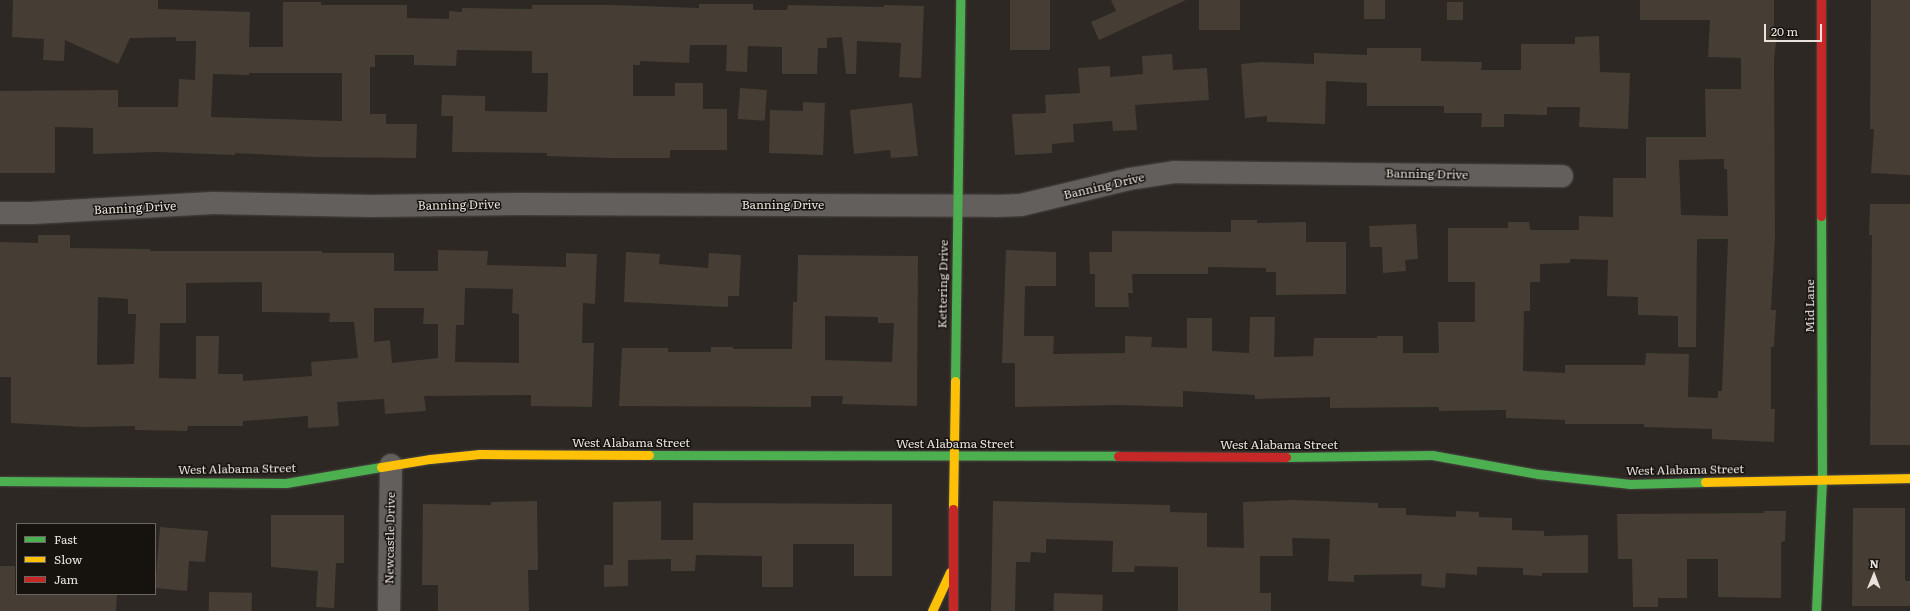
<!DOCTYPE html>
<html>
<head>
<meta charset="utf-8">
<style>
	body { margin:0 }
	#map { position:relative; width:1910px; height:611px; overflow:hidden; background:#2d2824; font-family:Literata,serif }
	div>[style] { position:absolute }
	.building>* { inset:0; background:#463d34; transform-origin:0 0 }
	.roads { filter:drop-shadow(0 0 1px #4a4642) drop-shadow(0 0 1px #4a4642) }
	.street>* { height:22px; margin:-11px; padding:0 11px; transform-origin:11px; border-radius:11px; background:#625f5d }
	.fast>* { height:9px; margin:-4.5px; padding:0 4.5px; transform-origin:4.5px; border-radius:4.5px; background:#4caf50 }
	.slow>* { height:9px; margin:-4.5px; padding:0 4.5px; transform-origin:4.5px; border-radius:4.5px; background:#ffc107 }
	.jam>* { height:9px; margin:-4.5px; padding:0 4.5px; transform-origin:4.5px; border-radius:4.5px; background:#c62828 }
	span { translate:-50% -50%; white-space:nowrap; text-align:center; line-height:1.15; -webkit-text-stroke:3px #16120e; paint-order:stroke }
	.street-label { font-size:12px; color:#e9e2dd }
	.legend { position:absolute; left:16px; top:523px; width:140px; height:72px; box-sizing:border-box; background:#16120e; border:1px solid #6a6561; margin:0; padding:5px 7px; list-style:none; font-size:12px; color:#e9e2dd }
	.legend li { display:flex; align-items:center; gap:8px; height:20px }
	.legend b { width:20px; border:1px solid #6a6561 }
	.north { position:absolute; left:1854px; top:555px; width:40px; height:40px; -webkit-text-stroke:3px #16120e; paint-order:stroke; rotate:1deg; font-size:11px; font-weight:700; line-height:16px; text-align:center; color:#e9e2dd }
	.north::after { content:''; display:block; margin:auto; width:14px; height:18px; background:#e9e2dd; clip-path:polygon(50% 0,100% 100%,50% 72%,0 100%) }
	.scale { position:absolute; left:1764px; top:24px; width:58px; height:18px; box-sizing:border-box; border:2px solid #e9e2dd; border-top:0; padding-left:5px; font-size:12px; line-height:14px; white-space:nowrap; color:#e9e2dd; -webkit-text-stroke:3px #16120e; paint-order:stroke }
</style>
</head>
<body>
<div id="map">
	<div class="building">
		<div style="clip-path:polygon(evenodd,13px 0,158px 0,158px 9px,250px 12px,249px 47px,283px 47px,283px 2px,321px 2px,321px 5px,407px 5px,407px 18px,449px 19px,449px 11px,462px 12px,462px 8px,532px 9px,532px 5px,612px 5px,699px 8px,699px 4px,753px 4px,753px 10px,787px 10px,788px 5px,884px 7px,884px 5px,924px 6px,921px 78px,899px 77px,901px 43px,857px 41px,856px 74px,846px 74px,842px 37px,827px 38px,827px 48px,818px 48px,817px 74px,782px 74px,782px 47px,748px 46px,747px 72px,726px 71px,727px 45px,690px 45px,689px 63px,640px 61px,640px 65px,633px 65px,633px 96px,675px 96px,675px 83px,703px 83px,703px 109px,727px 109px,727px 150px,670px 150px,670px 158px,612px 158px,547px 156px,547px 153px,452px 152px,453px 116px,441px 116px,442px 95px,485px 96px,485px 111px,547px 112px,548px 73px,532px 73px,532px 51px,457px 50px,456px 66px,414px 65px,414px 55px,375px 55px,375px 67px,370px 67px,370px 114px,386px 114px,386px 124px,417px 124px,416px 158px,315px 157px,235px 153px,235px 155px,157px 152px,93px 154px,93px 128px,55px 127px,55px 173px,0 173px,0 91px,118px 90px,118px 107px,178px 107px,179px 79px,195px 80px,196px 41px,176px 41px,176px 37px,130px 38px,118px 64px,65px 40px,64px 61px,43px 60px,44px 39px,12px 37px,13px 0,249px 73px,342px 73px,342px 121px,211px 117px,213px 74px,249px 75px,249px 73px)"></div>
		<div style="left:1010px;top:0;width:40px;height:50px"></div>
		<div style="clip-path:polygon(1111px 0,1186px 0,1099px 40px,1091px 22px,1116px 11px)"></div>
		<div style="left:1199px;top:0;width:41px;height:30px"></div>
		<div style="left:1364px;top:0;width:21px;height:19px"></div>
		<div style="clip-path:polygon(evenodd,1640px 0,1774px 0,1774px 34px,1777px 34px,1774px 59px,1775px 238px,1771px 310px,1776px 310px,1774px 347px,1771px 347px,1771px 409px,1775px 409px,1774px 442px,1712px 439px,1712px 429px,1644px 427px,1644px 424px,1565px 424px,1565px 420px,1506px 418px,1506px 410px,1439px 411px,1439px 407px,1330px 408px,1330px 397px,1255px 399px,1255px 395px,1183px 391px,1183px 407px,1119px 405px,1015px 407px,1015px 363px,1002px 363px,1006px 250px,1056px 252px,1056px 286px,1025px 286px,1024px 336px,1054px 336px,1053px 354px,1125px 353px,1125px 336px,1152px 337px,1151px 347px,1187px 348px,1187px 318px,1212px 318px,1212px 351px,1249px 353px,1250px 317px,1275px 317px,1274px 357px,1313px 356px,1314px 338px,1377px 338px,1377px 336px,1403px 336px,1403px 353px,1439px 353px,1438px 322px,1475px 322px,1475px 282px,1448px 282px,1448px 228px,1508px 228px,1508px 222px,1529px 222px,1530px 230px,1579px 230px,1579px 216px,1613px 217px,1613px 178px,1646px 178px,1646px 137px,1706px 137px,1705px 89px,1741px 89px,1741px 58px,1708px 57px,1710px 20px,1640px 20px,1640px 0,1724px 159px,1724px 169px,1727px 169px,1728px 216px,1681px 215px,1679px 160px,1724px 159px,1640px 0,1697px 239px,1728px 239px,1722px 391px,1718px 391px,1718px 398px,1688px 397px,1689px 354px,1646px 353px,1645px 365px,1565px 365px,1565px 373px,1523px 371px,1524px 311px,1530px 311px,1530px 282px,1540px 282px,1540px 264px,1570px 263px,1570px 259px,1608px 260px,1607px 296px,1638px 297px,1638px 315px,1678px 316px,1678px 347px,1696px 347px,1697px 239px)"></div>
		<div style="clip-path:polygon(1871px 0,1910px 0,1910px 175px,1871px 173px,1874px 129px,1870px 129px)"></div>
		<div style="left:1447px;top:2px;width:16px;height:18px"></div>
		<div style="clip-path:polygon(1599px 36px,1600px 72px,1630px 73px,1628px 129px,1579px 127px,1580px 107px,1547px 107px,1547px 115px,1504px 114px,1504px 127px,1481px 127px,1482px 113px,1444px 113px,1444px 106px,1367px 106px,1367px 83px,1326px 81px,1325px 124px,1267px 122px,1267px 116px,1245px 118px,1241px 64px,1262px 62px,1314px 64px,1314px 53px,1367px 55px,1367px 48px,1421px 48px,1421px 61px,1482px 62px,1481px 70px,1521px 70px,1521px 44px,1575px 44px,1575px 37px)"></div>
		<div style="clip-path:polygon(1172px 54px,1173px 70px,1207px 68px,1209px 100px,1135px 105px,1137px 130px,1113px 131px,1112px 121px,1073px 124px,1074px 142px,1052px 144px,1052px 153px,1015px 155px,1012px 114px,1046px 113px,1045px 95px,1080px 93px,1078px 68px,1110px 66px,1110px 77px,1143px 74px,1142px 56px)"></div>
		<div style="left:740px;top:88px;width:27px;height:31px;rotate:4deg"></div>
		<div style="clip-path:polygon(803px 102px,825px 103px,823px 155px,769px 153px,770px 110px,803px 111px)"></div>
		<div style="clip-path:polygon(912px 103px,918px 156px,891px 158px,890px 150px,854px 154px,850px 110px)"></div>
		<div style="clip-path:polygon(1870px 204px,1910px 204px,1910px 445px,1870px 445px,1872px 235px,1869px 235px)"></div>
		<div style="clip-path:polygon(1231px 220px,1257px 220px,1257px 223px,1306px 222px,1306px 242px,1346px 242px,1346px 294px,1276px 295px,1276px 272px,1266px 272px,1266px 268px,1208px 267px,1208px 274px,1132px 274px,1133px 293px,1128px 293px,1129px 307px,1095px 307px,1095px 274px,1090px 274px,1089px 252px,1112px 252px,1112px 231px,1231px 232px)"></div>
		<div style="clip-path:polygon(1416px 224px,1418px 259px,1405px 260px,1406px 271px,1383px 273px,1382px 247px,1370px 247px,1369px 226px)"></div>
		<div style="clip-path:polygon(evenodd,38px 235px,70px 235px,70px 248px,150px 249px,150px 251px,322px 251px,322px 253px,394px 253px,394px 271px,438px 271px,438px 250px,488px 251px,487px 265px,566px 267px,566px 253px,597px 254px,595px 304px,583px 303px,582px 343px,594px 343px,592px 407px,531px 406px,531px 395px,424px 396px,426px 411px,385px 414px,384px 399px,337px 402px,339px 426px,308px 428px,308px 416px,243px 421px,243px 426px,188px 426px,187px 431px,135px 430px,135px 426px,84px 427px,11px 423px,11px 377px,0 377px,0 242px,38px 243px,38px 235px,262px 282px,262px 312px,330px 313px,329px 322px,354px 322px,358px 358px,311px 362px,312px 376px,243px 381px,243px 374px,218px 374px,219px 336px,196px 336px,196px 379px,159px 378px,160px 323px,186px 323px,186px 283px,262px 282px,38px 235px,465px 288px,513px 289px,512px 313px,519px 314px,519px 363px,455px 362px,456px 325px,464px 325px,465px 288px,38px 235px,98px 297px,128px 299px,128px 314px,136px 314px,134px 364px,97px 365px,98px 297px,38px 235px,374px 308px,424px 308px,423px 324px,438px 324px,438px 358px,392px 363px,390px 340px,374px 342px,374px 308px)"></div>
		<div style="clip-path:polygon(626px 252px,660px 254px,659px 264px,708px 268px,709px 253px,741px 255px,739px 296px,728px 296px,728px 307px,624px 302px)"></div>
		<div style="clip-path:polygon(evenodd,798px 255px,918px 256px,917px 406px,842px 404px,843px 396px,811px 396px,811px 407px,619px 406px,622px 348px,668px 348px,668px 352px,711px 352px,711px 347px,733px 347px,733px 349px,792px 349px,793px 302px,797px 302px,798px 255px,825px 316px,878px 317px,878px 323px,894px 323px,892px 362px,825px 360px,825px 316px)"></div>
		<div style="clip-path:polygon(1292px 500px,1378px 503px,1378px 508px,1406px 508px,1406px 515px,1456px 517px,1456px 511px,1479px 512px,1479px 517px,1512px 518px,1512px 530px,1544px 531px,1544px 536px,1588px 535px,1588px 573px,1542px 573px,1542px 576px,1523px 575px,1523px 568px,1477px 567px,1477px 575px,1446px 573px,1445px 588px,1421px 586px,1422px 574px,1354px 575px,1354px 582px,1328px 581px,1330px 539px,1292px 538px,1293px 556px,1260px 556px,1260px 593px,1271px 593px,1271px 611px,1178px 611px,1178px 567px,1135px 566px,1134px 572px,1112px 572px,1113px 541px,1046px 539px,1046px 553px,1031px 552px,1030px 562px,1016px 562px,1015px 611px,991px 611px,993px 501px,1170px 505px,1170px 512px,1207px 513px,1207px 547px,1244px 548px,1243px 502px)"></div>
		<div style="clip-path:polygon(537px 501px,538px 570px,528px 570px,529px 611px,438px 611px,438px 585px,422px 585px,423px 504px,491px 505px,491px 502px)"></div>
		<div style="clip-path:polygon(661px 501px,661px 540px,693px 540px,693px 503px,892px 504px,892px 576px,854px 576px,854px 544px,793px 544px,793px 587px,762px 587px,762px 556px,696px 555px,695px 571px,671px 571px,671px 559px,628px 560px,628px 586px,604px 587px,604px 565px,613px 565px,613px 502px)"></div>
		<div style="clip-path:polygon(1853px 508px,1905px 508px,1905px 581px,1910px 581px,1910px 606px,1852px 606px)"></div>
		<div style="clip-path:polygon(1764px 511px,1786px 511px,1785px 541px,1781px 542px,1781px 598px,1718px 597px,1718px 559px,1687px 559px,1687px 598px,1658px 598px,1658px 607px,1633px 607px,1632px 559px,1618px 559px,1617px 514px,1764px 513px)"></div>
		<div style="clip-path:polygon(271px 515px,344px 515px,344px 563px,336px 563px,334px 608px,316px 607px,318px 571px,271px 567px)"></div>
		<div style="clip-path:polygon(160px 527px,208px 531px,205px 562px,189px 561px,187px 591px,155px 588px)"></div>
		<div style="clip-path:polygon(0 566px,15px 566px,15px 594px,117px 594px,116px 611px,0 611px)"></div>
		<div style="left:209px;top:592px;width:43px;height:19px;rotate:1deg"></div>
		<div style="left:1054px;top:593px;width:49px;height:18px;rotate:2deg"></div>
	</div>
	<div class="roads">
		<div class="street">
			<div style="left:0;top:213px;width:32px"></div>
			<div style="left:32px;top:213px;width:181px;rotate:-3.2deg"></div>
			<div style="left:213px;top:203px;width:158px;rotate:1.1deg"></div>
			<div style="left:371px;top:206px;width:146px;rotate:-0.8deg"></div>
			<div style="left:517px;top:204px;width:477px;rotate:0.2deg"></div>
			<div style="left:994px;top:206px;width:27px;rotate:-2deg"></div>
			<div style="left:1021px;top:205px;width:111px;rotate:-13.5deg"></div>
			<div style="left:1129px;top:179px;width:47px;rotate:-8.7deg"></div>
			<div style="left:1175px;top:172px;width:387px;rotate:0.6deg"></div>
			<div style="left:389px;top:611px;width:146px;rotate:-89.2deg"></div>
		</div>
		<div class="fast">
			<div style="left:955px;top:381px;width:381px;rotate:-89.2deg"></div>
			<div style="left:649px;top:455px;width:469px;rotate:0.1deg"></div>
			<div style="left:1286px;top:457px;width:146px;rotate:-0.8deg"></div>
			<div style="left:1432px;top:455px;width:108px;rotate:10.2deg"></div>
			<div style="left:1538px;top:474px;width:93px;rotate:6.2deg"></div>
			<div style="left:1630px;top:484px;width:75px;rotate:-1.5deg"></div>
			<div style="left:0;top:481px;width:286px;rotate:0.4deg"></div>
			<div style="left:286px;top:483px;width:96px;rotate:-9.6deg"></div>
			<div style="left:1816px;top:611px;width:132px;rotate:-87.4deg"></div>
			<div style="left:1822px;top:479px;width:263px;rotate:-90.2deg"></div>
		</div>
		<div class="slow">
			<div style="left:381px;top:467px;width:50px;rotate:-9.3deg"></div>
			<div style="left:430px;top:459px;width:50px;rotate:-5.7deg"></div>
			<div style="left:480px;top:454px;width:169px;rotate:0.3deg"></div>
			<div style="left:1705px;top:482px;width:205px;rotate:-1.1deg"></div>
			<div style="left:953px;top:509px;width:128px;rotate:-89.1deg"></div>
			<div style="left:932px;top:611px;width:43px;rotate:-65.2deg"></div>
		</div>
		<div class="jam">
			<div style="left:1821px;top:0;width:216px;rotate:90deg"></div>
			<div style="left:1118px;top:456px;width:168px;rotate:0.3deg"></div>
			<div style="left:953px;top:509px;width:102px;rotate:90deg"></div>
		</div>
	</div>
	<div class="street-label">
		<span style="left:1427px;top:174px;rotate:1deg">Banning Drive</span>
		<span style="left:1104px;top:186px;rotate:-13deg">Banning Drive</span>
		<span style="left:459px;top:205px;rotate:-1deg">Banning Drive</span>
		<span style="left:783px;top:205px">Banning Drive</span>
		<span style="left:135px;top:208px;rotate:-3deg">Banning Drive</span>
		<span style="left:943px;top:284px;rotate:-89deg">Kettering Drive</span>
		<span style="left:1810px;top:306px;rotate:-90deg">Mid Lane</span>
		<span style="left:631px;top:443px">West Alabama Street</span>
		<span style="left:955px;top:444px">West Alabama Street</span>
		<span style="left:1279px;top:445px">West Alabama Street</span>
		<span style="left:237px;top:469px;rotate:-1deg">West Alabama Street</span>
		<span style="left:1685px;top:470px;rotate:-1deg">West Alabama Street</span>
		<span style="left:390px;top:538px;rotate:-89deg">Newcastle Drive</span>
	</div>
	<ul class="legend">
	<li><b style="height:5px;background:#4caf50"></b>Fast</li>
	<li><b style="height:5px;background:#ffc107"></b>Slow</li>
	<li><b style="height:5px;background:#c62828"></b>Jam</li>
	</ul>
	<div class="north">N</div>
	<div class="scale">20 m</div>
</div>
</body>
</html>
